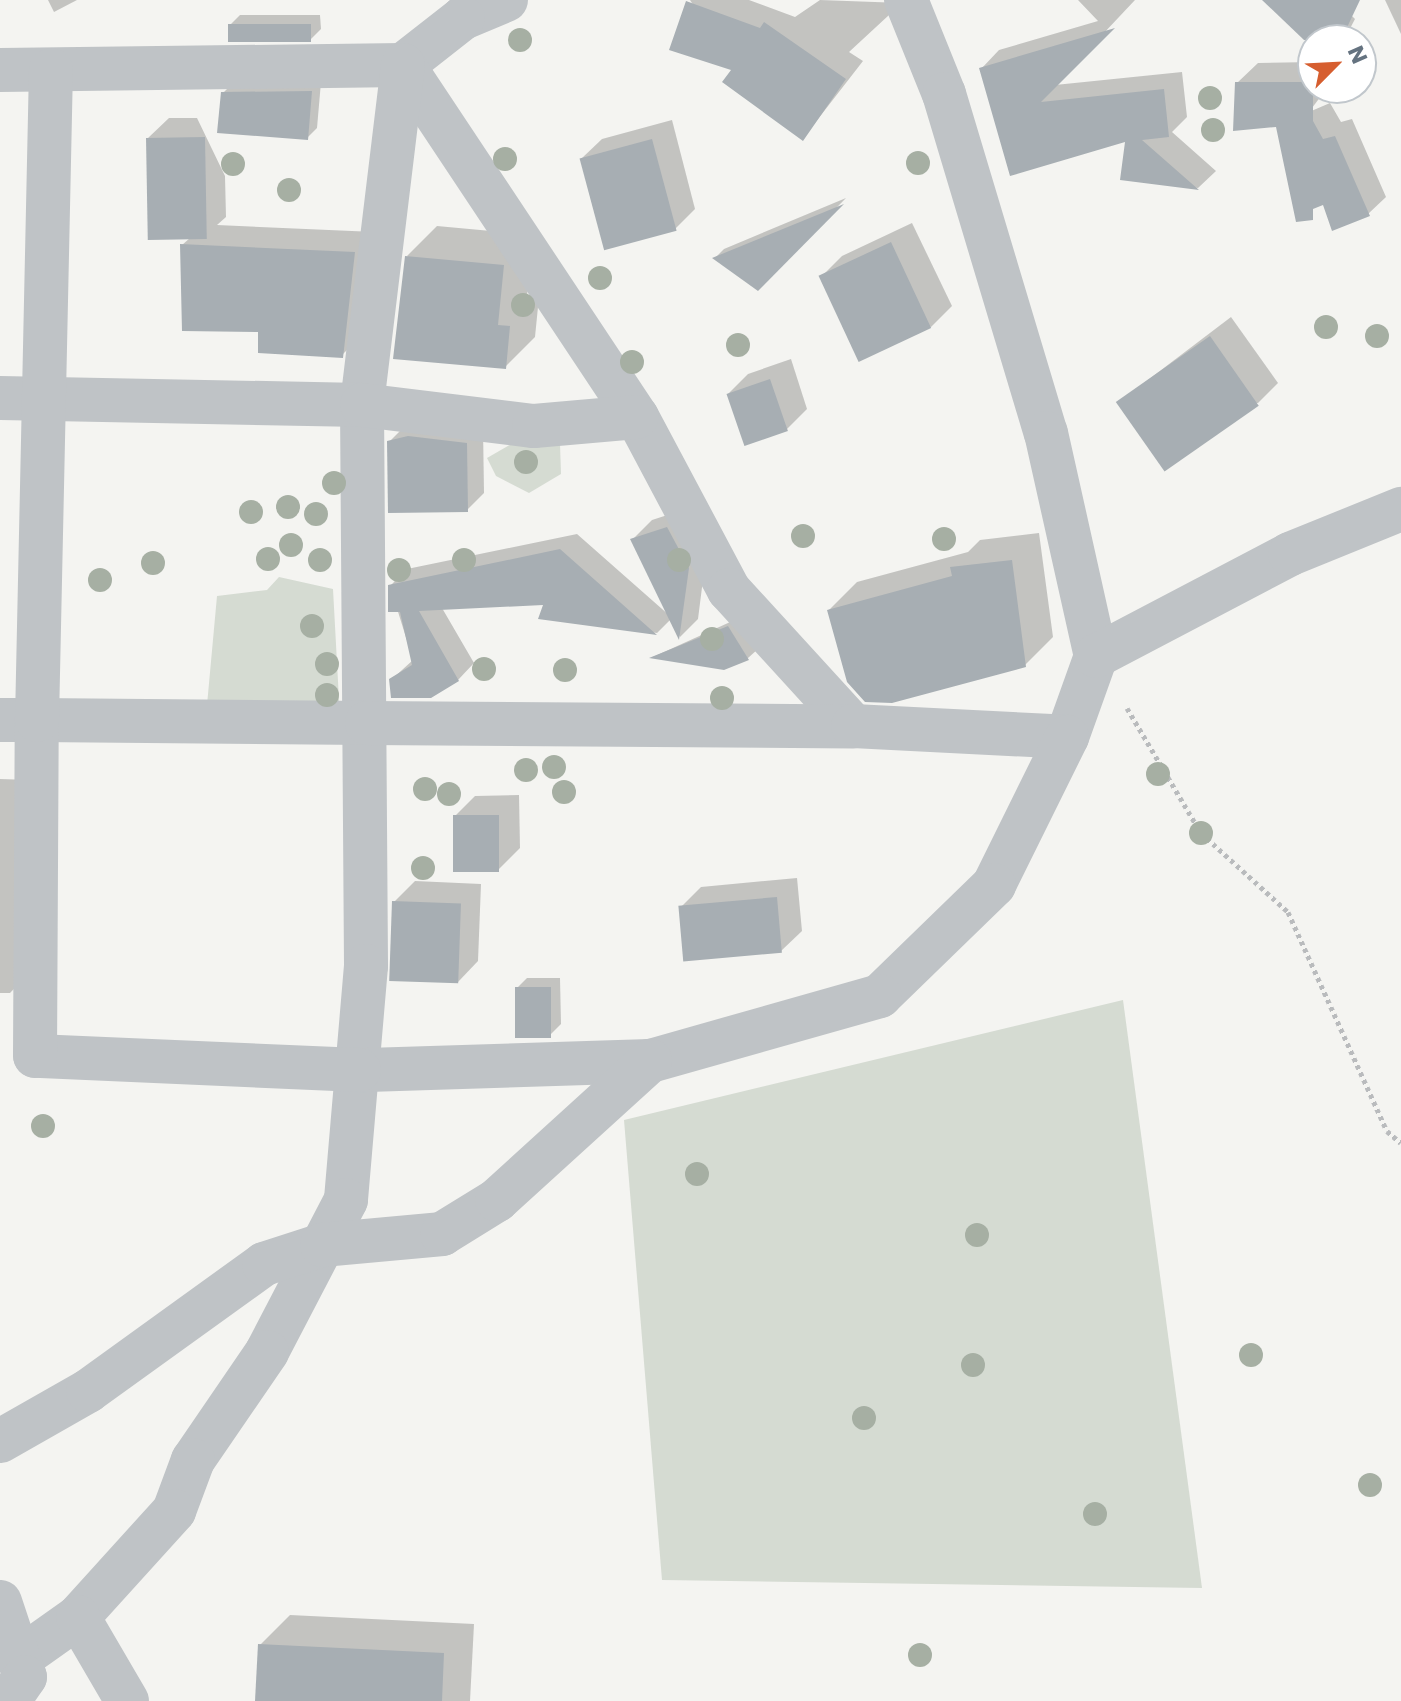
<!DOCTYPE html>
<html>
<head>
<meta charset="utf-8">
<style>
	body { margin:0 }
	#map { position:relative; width:1401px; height:1701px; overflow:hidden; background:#f4f4f1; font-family:Poppins,sans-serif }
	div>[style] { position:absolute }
	.green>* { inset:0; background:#d5dbd2 }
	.shadow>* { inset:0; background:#0003 }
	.building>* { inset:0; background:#a7aeb3; transform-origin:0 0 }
	.path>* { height:5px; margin-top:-2.5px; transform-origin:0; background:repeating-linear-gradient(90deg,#b9bbbd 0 4px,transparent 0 8px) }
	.street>* { height:44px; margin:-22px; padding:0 22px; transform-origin:22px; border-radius:22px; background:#bfc3c6 }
	.trees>* { width:24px; height:24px; margin:-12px; border-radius:50%; background:#a6afa3 }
	span { translate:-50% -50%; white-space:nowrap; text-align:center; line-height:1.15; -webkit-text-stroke:8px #fff; paint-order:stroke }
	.north { position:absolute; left:1297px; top:24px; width:80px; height:80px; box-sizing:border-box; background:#fff; border:2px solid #c1c7cc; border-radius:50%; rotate:66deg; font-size:22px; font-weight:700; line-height:32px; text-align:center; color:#657380 }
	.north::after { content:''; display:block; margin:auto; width:28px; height:36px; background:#d65e2f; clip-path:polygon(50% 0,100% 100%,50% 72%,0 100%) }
</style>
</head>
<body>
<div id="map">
	<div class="green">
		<div style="clip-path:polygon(515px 442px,560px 444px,561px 474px,529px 493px,496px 476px,487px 458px)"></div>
		<div style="clip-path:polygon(279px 577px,333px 589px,340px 718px,207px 705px,217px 596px,267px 590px)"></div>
		<div style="clip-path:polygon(1123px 1000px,1202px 1588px,662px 1580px,624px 1120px)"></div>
	</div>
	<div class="shadow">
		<div style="clip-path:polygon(48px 0,77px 0,54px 12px)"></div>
		<div style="clip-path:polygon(690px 0,749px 0,795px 17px,820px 0,902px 3px,849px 52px,863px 61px,804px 137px,734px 69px)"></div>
		<div style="clip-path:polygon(1078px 0,1135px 0,1055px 85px,1182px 72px,1187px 117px,1172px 132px,1216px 171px,1198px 188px,1123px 179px,1127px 139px,1011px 174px,981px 69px,999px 50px,1098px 21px)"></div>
		<div style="clip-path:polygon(1273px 0,1336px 0,1355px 19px,1344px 40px,1313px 40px,1313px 46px,1269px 4px)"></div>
		<div style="clip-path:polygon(1385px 0,1401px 0,1401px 34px)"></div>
		<div style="clip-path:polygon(240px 15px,320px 15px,321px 29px,311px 39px,230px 25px)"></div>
		<div style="clip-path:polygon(1313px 62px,1313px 88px,1327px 88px,1309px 112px,1330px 103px,1341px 122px,1352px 119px,1386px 197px,1368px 214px,1300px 133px,1237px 83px,1258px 63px)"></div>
		<div style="clip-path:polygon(321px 82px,317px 128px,307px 138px,223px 93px,233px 83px)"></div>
		<div style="clip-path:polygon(169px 118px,197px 118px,225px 176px,226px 217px,217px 225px,375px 232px,362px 335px,342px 355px,261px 330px,182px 245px,190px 238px,148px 138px)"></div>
		<div style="clip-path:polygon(672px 120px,695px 209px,675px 229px,581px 159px,602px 139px)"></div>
		<div style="clip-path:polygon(846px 198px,757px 289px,715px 258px,724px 249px)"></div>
		<div style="clip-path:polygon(912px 223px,952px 306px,931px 327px,822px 276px,842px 256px)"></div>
		<div style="clip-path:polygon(437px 226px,533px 235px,527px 296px,539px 297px,535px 337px,505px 367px,407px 256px)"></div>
		<div style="clip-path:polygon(1231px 317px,1278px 383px,1258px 403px,1119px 402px)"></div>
		<div style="clip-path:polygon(791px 359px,807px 409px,787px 429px,728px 394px,748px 374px)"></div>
		<div style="clip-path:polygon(406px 425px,483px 427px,484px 493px,467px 510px,389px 442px)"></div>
		<div style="clip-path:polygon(686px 509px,707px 548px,698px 619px,680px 637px,671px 619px,657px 633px,541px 617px,546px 603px,442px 608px,474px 663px,458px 680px,391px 680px,413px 660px,390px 586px,407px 569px,577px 534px,670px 616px,633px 539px,652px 520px)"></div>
		<div style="clip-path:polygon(1039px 533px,1053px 637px,1025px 665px,829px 610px,857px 582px,968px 552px,980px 540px)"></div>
		<div style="clip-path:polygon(739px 618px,758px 649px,748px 658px,724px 668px,653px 657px)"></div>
		<div style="clip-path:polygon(0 779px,31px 780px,30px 972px,10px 993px,0 993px)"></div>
		<div style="clip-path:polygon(519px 795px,520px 848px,499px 869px,455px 816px,475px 796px)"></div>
		<div style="clip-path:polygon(797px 878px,802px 931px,781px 951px,681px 907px,701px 887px)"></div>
		<div style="clip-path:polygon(415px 881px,481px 884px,478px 961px,458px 982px,394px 902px)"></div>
		<div style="clip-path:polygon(527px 978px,560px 978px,561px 1024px,551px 1034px,517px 988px)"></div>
		<div style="clip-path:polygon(290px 1615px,474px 1624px,470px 1701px,257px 1701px,260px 1645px)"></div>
	</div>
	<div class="building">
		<div style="clip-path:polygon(1262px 0,1360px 0,1341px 40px,1304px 40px)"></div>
		<div style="clip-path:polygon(686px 1px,760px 28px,764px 22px,846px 79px,803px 141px,722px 82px,731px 70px,669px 50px)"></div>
		<div style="left:228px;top:24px;width:83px;height:18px"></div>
		<div style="clip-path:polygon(1115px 28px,1041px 102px,1164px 89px,1169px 137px,1142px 140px,1199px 190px,1120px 180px,1125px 142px,1010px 176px,979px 68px)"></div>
		<div style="clip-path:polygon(1235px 82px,1313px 82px,1313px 121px,1323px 139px,1335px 136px,1370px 216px,1332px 231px,1323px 205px,1313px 209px,1313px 220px,1296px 222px,1276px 127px,1233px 131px)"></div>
		<div style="clip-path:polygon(312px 91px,308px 140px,217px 133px,221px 92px)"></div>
		<div style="left:205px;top:137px;width:102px;height:59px;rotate:89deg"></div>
		<div style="left:652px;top:139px;width:95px;height:75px;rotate:75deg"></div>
		<div style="clip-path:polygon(844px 204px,758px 291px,712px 258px)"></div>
		<div style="left:891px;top:242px;width:95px;height:80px;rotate:65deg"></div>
		<div style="clip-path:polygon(180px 244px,355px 252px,343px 358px,258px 353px,258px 332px,182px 331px)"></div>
		<div style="clip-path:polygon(405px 256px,504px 265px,498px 325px,510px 326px,506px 369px,393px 359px)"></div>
		<div style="left:1210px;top:336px;width:85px;height:115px;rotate:55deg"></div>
		<div style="left:770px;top:379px;width:55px;height:46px;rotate:71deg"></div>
		<div style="clip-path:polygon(408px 436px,467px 443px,468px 512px,388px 513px,387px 441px)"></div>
		<div style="clip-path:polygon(667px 527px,689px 568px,679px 640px,630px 539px)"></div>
		<div style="clip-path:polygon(560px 549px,657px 635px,538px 619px,543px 605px,419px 611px,459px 681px,431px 698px,391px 698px,389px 679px,412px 665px,400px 612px,388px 612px,388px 585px)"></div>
		<div style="clip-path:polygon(1012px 560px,1026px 667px,892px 703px,865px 702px,847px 682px,827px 610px,952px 576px,950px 567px)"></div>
		<div style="clip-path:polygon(728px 626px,749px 660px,724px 670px,649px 658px)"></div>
		<div style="left:453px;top:815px;width:46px;height:57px"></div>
		<div style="left:777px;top:897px;width:56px;height:99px;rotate:85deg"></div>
		<div style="left:392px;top:901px;width:69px;height:80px;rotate:2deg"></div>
		<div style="left:515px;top:987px;width:36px;height:51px"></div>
		<div style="clip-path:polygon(258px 1644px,444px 1653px,442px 1701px,255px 1701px)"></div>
	</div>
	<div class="path">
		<div style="left:1127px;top:708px;width:145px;rotate:59.4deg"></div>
		<div style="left:1201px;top:833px;width:118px;rotate:42.2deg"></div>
		<div style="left:1288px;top:912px;width:240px;rotate:65.7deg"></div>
		<div style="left:1387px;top:1131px;width:18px;rotate:41deg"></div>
	</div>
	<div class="street">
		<div style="left:506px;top:0;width:47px;rotate:157.3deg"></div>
		<div style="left:463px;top:18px;width:76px;rotate:141.9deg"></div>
		<div style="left:403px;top:65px;width:423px;rotate:56.4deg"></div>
		<div style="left:637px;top:417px;width:196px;rotate:62deg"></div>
		<div style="left:729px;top:590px;width:184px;rotate:47.6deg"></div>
		<div style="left:906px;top:0;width:101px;rotate:68deg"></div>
		<div style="left:944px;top:94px;width:354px;rotate:73.3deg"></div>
		<div style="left:1046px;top:433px;width:229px;rotate:77.4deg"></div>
		<div style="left:1096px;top:656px;width:86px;rotate:109.7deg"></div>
		<div style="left:0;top:70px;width:403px;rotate:-0.7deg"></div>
		<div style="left:403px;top:65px;width:342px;rotate:96.9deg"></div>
		<div style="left:362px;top:405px;width:561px;rotate:89.59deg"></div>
		<div style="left:366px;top:966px;width:235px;rotate:94.9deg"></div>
		<div style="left:346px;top:1200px;width:171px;rotate:117.5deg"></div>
		<div style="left:267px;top:1352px;width:131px;rotate:124.4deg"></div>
		<div style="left:193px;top:1460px;width:54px;rotate:110.4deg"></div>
		<div style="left:174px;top:1511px;width:143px;rotate:132.2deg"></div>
		<div style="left:78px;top:1617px;width:67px;rotate:144.7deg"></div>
		<div style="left:0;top:398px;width:362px;rotate:1.1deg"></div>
		<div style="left:362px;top:405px;width:173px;rotate:7deg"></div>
		<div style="left:534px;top:426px;width:103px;rotate:-5deg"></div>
		<div style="left:1096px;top:656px;width:219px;rotate:-27.7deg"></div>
		<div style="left:1290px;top:554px;width:120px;rotate:-22.1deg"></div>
		<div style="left:0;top:720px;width:37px"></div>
		<div style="left:37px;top:720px;width:330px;rotate:0.5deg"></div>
		<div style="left:367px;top:723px;width:486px;rotate:0.4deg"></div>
		<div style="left:853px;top:726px;width:214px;rotate:2.9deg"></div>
		<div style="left:1067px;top:737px;width:165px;rotate:116.3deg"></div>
		<div style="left:994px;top:885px;width:159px;rotate:135.8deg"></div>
		<div style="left:880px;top:996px;width:239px;rotate:164.2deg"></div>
		<div style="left:650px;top:1061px;width:291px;rotate:178.2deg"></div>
		<div style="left:359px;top:1070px;width:324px;rotate:-177.5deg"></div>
		<div style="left:35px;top:1056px;width:336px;rotate:-89.7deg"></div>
		<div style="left:37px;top:720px;width:650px;rotate:-88.77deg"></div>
		<div style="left:0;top:1441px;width:101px;rotate:-29.6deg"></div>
		<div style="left:88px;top:1391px;width:217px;rotate:-35.8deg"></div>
		<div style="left:264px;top:1264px;width:61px;rotate:-18.1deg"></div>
		<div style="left:322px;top:1245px;width:121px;rotate:-5.2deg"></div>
		<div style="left:442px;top:1234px;width:65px;rotate:-31.7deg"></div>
		<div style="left:497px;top:1200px;width:207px;rotate:-42.3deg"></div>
		<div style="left:0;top:1602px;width:79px;rotate:71.6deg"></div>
		<div style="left:25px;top:1677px;width:29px;rotate:125deg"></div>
		<div style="left:78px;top:1617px;width:97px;rotate:59.7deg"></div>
	</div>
	<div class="trees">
		<div style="left:520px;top:40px"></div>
		<div style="left:1210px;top:98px"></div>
		<div style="left:1213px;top:130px"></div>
		<div style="left:505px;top:159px"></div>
		<div style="left:918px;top:163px"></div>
		<div style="left:233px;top:164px"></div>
		<div style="left:289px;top:190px"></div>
		<div style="left:600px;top:278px"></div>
		<div style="left:523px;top:305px"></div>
		<div style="left:1326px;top:327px"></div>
		<div style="left:1377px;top:336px"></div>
		<div style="left:738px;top:345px"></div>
		<div style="left:632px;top:362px"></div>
		<div style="left:526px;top:462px"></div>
		<div style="left:334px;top:483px"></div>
		<div style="left:288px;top:507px"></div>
		<div style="left:251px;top:512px"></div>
		<div style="left:316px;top:514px"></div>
		<div style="left:803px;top:536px"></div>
		<div style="left:944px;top:539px"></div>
		<div style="left:291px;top:545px"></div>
		<div style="left:268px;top:559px"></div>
		<div style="left:320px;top:560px"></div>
		<div style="left:464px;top:560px"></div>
		<div style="left:679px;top:560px"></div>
		<div style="left:153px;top:563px"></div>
		<div style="left:399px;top:570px"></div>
		<div style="left:100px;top:580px"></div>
		<div style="left:312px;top:626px"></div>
		<div style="left:712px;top:639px"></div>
		<div style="left:327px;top:664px"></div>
		<div style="left:484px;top:669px"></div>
		<div style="left:565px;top:670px"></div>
		<div style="left:327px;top:695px"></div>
		<div style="left:722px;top:698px"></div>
		<div style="left:554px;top:767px"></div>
		<div style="left:526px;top:770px"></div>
		<div style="left:1158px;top:774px"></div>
		<div style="left:425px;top:789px"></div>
		<div style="left:564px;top:792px"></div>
		<div style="left:449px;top:794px"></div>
		<div style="left:1201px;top:833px"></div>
		<div style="left:423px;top:868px"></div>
		<div style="left:43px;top:1126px"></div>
		<div style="left:697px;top:1174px"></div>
		<div style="left:977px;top:1235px"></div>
		<div style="left:1251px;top:1355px"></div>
		<div style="left:973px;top:1365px"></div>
		<div style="left:864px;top:1418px"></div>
		<div style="left:1370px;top:1485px"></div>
		<div style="left:1095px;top:1514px"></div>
		<div style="left:920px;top:1655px"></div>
	</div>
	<div class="north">N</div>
</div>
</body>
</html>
